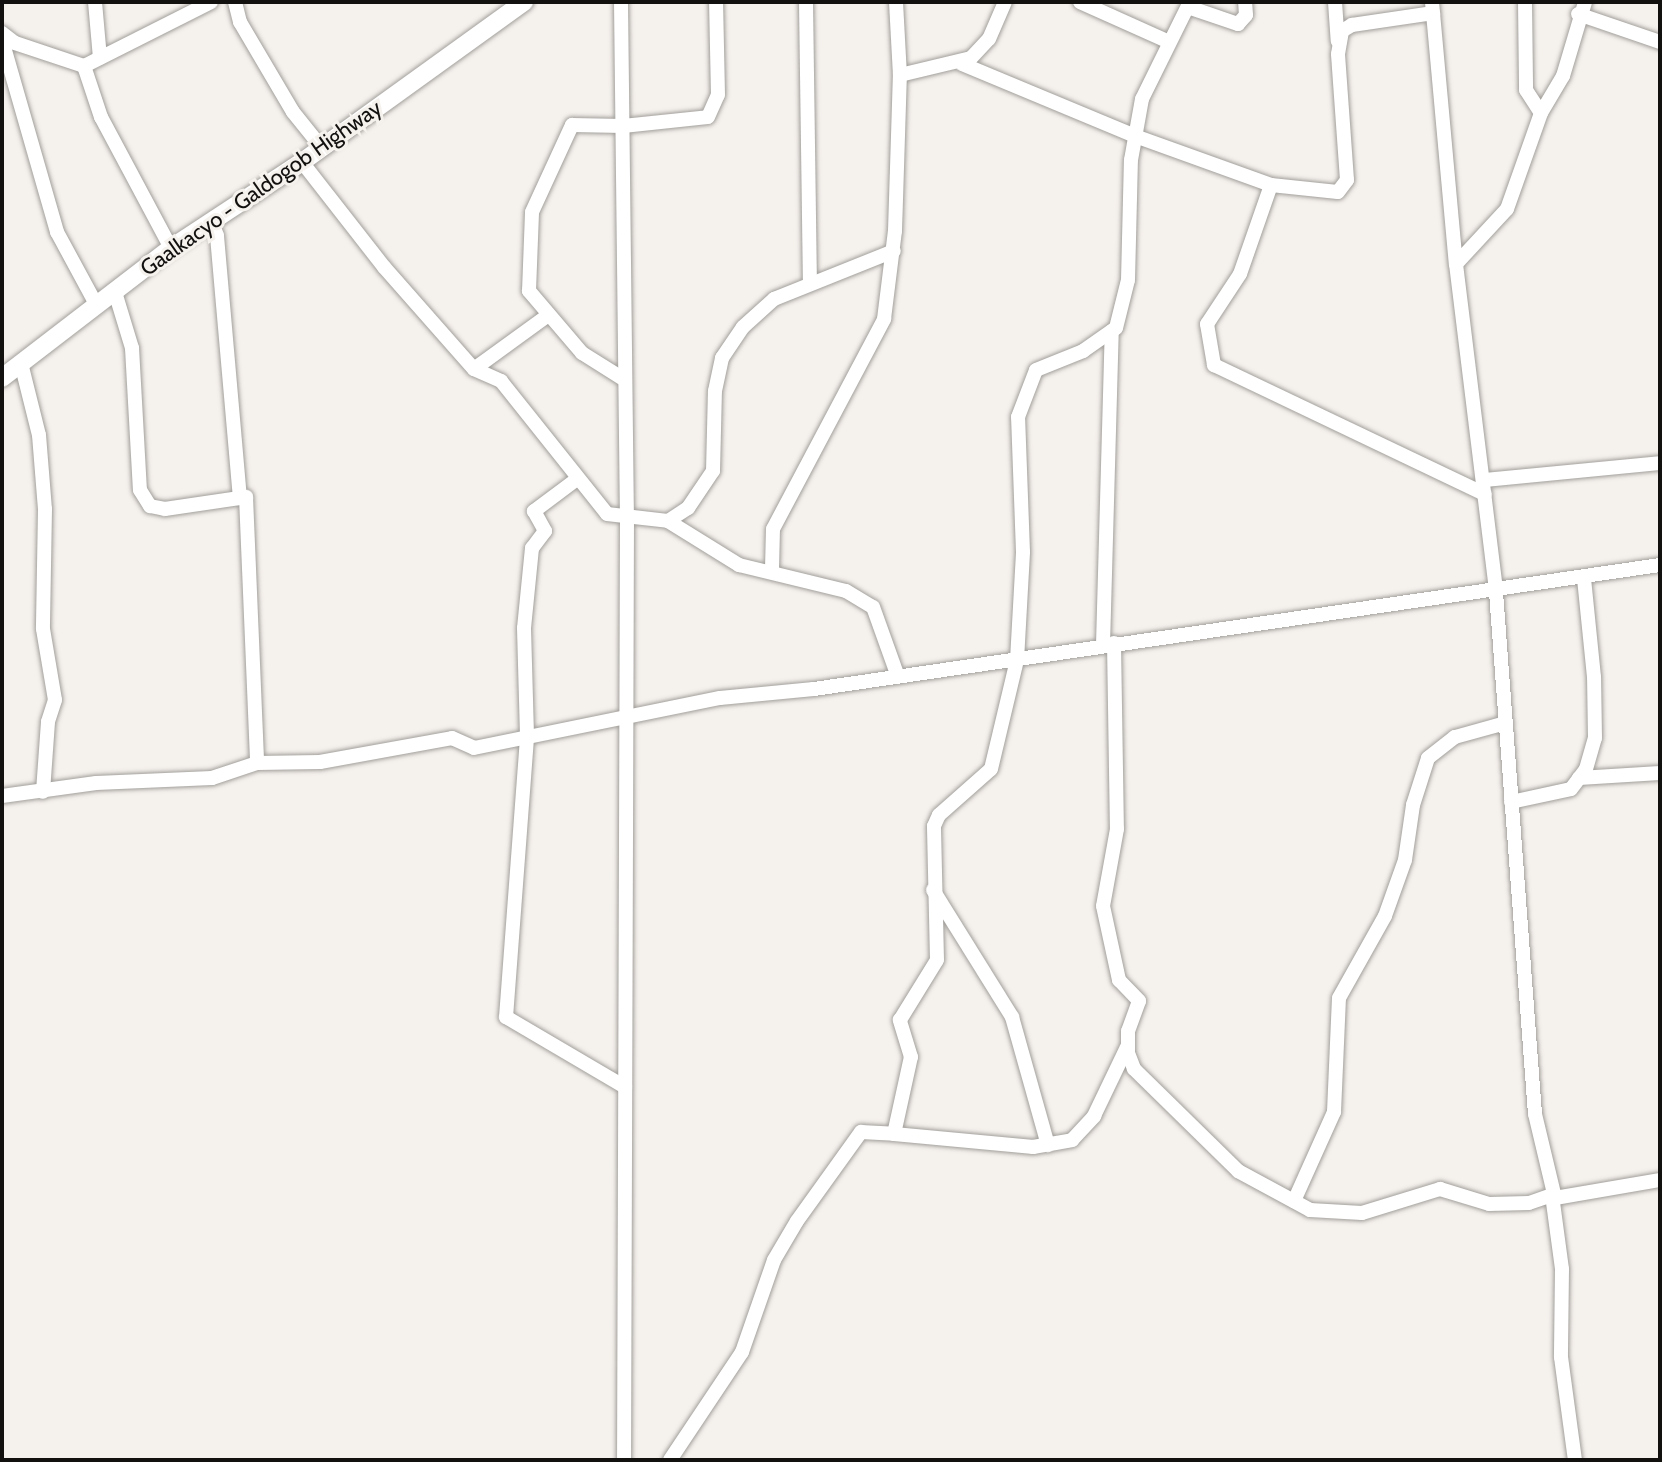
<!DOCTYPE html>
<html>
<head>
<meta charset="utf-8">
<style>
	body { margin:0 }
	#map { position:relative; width:1662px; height:1462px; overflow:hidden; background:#f5f1ed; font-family:Cabin,sans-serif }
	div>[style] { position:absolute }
	.roads { filter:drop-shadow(0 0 2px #a29f9b) drop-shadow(0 0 2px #a29f9b) }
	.minor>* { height:14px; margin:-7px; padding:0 7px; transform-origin:7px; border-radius:7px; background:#fff }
	.tertiary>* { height:18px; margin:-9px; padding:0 9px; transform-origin:9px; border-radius:9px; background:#fff }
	span { translate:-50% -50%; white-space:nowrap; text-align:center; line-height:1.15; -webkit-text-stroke:6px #f5f1ed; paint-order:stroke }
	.street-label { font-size:22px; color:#121110 }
	.frame { position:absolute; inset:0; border:4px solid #121110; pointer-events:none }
</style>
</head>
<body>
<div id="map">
	<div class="roads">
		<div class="minor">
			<div style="left:95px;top:2px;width:56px;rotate:84.9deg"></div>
			<div style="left:235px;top:2px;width:21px;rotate:76deg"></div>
			<div style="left:240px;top:22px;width:104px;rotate:59.5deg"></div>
			<div style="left:293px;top:112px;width:46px;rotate:51.1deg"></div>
			<div style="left:621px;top:2px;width:517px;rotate:89.34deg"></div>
			<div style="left:627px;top:519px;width:941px;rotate:90.18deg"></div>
			<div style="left:806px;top:2px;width:279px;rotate:89.2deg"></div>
			<div style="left:896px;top:2px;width:73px;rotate:86.9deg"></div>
			<div style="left:1080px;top:2px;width:95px;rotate:24.1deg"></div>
			<div style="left:1335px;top:2px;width:39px;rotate:86deg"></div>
			<div style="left:1432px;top:2px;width:263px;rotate:84.8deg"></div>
			<div style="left:1456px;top:264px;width:330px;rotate:83deg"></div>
			<div style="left:1496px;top:592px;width:523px;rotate:85.73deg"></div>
			<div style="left:1535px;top:1114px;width:86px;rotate:76.6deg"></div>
			<div style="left:1555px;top:1198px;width:107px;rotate:-9.7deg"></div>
			<div style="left:1525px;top:2px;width:88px;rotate:89.3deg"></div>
			<div style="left:1526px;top:90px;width:27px;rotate:57deg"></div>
			<div style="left:1188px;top:7px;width:53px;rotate:18.8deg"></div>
			<div style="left:1238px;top:24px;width:12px;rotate:-48deg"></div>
			<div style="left:1246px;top:15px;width:13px;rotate:-94deg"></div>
			<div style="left:1578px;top:14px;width:87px;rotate:18.9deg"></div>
			<div style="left:2px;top:33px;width:16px;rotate:38deg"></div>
			<div style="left:15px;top:43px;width:73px;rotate:18.4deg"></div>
			<div style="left:84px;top:66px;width:54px;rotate:71.6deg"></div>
			<div style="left:101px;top:117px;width:149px;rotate:61.9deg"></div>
			<div style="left:2px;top:40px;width:200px;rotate:74deg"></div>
			<div style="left:57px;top:232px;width:84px;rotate:61.6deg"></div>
			<div style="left:962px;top:64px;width:187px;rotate:22.6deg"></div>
			<div style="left:1135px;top:136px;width:145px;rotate:19.8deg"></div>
			<div style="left:1271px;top:185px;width:67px;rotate:6deg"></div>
			<div style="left:1338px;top:192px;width:15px;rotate:-53deg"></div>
			<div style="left:1347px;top:180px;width:126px;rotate:-94.1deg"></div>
			<div style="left:1338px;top:54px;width:23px;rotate:-80deg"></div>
			<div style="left:1342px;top:31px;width:12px;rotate:-31deg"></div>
			<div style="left:1352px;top:25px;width:82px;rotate:-8.4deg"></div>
			<div style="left:84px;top:66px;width:142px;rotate:-26.7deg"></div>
			<div style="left:302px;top:162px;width:133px;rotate:52deg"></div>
			<div style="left:384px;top:267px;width:136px;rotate:48.6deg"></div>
			<div style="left:474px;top:369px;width:30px;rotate:24deg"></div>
			<div style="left:501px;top:381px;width:170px;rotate:51.4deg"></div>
			<div style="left:607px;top:514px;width:61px;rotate:6.5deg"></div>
			<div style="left:668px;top:521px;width:84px;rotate:31.8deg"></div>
			<div style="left:739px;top:565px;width:110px;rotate:13.7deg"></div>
			<div style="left:846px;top:591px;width:31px;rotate:31deg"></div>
			<div style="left:873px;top:607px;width:71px;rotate:70.3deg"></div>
			<div style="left:1271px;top:185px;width:94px;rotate:109.2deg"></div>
			<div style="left:1240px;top:274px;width:60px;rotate:123.4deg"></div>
			<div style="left:1207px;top:324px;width:42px;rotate:80.3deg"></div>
			<div style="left:1214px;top:365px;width:300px;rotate:25.5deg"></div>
			<div style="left:212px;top:222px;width:15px;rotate:70deg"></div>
			<div style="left:217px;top:236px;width:263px;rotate:85deg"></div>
			<div style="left:1456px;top:264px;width:75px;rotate:-47.2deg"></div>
			<div style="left:1507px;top:209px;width:102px;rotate:-70.5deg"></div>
			<div style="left:1541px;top:113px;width:43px;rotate:-59.3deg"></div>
			<div style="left:1563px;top:76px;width:77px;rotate:-73.4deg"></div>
			<div style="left:115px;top:292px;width:59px;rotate:73.1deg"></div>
			<div style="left:132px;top:348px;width:142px;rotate:86.8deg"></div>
			<div style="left:140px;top:490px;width:19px;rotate:58deg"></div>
			<div style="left:150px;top:506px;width:15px;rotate:11deg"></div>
			<div style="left:165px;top:509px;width:82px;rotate:-8.4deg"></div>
			<div style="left:246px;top:497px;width:266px;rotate:87.6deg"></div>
			<div style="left:21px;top:363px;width:74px;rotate:76deg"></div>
			<div style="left:39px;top:435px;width:74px;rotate:85.4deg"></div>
			<div style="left:45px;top:509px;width:120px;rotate:91deg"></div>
			<div style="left:43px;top:629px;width:72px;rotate:80.4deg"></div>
			<div style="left:55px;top:700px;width:23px;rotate:108deg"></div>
			<div style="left:48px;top:722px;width:70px;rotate:94.1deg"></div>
			<div style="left:474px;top:369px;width:90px;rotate:-36deg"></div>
			<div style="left:625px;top:380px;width:51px;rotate:-147.9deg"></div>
			<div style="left:582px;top:353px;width:82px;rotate:-130.5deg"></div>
			<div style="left:529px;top:291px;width:79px;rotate:-87.8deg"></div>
			<div style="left:532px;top:212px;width:96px;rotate:-65.3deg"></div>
			<div style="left:572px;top:125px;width:51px;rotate:1.1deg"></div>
			<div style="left:623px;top:126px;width:85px;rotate:-6deg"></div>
			<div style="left:708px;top:117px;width:24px;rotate:-66deg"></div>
			<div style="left:718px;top:95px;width:93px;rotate:-91.2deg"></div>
			<div style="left:577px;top:479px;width:54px;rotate:143.3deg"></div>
			<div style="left:534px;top:511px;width:23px;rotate:61deg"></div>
			<div style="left:545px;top:531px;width:21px;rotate:127deg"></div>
			<div style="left:532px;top:548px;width:80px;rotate:95.7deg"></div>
			<div style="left:524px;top:628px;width:110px;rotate:88.4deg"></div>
			<div style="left:527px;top:738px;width:280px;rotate:94.3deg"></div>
			<div style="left:506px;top:1017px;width:138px;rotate:30.5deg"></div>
			<div style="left:1484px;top:480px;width:177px;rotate:-5.5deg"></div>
			<div style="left:668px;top:521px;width:24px;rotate:-33deg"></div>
			<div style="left:688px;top:508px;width:45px;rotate:-56deg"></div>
			<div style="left:713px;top:471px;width:80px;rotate:-88.6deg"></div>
			<div style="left:715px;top:391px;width:34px;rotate:-78deg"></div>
			<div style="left:722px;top:358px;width:37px;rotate:-56deg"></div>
			<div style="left:743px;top:327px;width:42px;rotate:-42.1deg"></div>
			<div style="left:774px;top:299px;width:129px;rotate:-21.8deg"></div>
			<div style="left:772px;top:569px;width:40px;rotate:-88.6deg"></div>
			<div style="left:773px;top:529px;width:238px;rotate:-62.1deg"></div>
			<div style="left:884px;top:319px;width:89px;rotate:-82.9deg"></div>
			<div style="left:895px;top:231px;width:156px;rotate:-88.2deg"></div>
			<div style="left:900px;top:75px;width:73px;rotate:-13.5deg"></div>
			<div style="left:971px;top:58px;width:26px;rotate:-47deg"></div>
			<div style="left:989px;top:39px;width:40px;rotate:-66.6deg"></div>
			<div style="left:1114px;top:643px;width:186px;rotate:89.1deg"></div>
			<div style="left:1117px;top:829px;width:78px;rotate:100.3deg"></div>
			<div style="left:1103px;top:906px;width:76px;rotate:77.8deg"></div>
			<div style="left:1119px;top:980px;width:29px;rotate:46deg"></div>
			<div style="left:1139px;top:1001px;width:32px;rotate:110deg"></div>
			<div style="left:1128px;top:1031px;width:22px;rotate:90deg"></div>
			<div style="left:1128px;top:1053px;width:17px;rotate:69deg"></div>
			<div style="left:1134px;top:1069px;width:146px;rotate:44.4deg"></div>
			<div style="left:1238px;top:1171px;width:82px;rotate:28.4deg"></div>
			<div style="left:1310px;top:1210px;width:52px;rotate:3.3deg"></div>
			<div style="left:1362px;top:1213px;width:82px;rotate:-17.1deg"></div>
			<div style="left:1440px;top:1189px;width:51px;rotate:17deg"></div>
			<div style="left:1489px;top:1204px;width:40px;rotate:-1.4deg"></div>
			<div style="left:1529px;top:1203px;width:24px;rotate:-19deg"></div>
			<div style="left:1552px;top:1195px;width:75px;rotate:82.3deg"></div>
			<div style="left:1562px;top:1269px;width:88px;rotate:90.7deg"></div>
			<div style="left:1561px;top:1357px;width:104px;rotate:82.3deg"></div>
			<div style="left:1103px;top:645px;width:314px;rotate:-88.4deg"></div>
			<div style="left:1579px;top:778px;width:81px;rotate:-3.5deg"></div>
			<div style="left:2px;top:796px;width:95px;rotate:-7.9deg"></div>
			<div style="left:96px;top:783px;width:116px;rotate:-2.5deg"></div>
			<div style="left:212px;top:778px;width:47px;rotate:-18.4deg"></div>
			<div style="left:257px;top:763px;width:63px;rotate:-0.9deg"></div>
			<div style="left:320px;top:762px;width:134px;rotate:-10.3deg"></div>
			<div style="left:452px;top:738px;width:24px;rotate:24deg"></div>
			<div style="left:474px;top:748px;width:251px;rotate:-11.5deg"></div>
			<div style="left:720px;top:698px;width:94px;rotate:-5.5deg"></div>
			<div style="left:814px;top:689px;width:855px;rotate:-8.34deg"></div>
			<div style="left:1511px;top:802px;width:61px;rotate:-12.2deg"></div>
			<div style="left:1571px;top:789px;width:25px;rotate:-53deg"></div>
			<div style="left:1586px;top:769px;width:32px;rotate:-74deg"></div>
			<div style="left:1595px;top:738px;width:61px;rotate:-90.9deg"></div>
			<div style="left:1594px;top:677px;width:99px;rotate:-95.8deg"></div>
			<div style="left:933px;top:890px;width:150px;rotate:58.1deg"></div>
			<div style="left:1012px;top:1017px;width:133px;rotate:74.3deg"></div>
			<div style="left:894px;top:1134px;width:140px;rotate:5.3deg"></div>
			<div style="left:1033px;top:1147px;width:40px;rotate:-10deg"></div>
			<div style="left:1072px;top:1140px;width:33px;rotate:-47deg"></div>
			<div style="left:1094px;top:1116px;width:76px;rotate:-64.4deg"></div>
			<div style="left:1294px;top:1201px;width:98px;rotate:-65.8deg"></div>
			<div style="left:1334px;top:1112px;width:114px;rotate:-87.5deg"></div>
			<div style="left:1339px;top:998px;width:94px;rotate:-60.7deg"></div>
			<div style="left:1385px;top:916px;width:59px;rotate:-70.3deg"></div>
			<div style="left:1405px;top:860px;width:56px;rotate:-81.7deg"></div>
			<div style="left:1413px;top:805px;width:49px;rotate:-72.3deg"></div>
			<div style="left:1428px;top:758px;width:34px;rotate:-38deg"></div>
			<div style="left:1455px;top:737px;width:52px;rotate:-15.6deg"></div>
			<div style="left:670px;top:1460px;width:130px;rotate:-56.3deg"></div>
			<div style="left:742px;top:1352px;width:97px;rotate:-70.8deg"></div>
			<div style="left:774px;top:1260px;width:45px;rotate:-59.5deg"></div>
			<div style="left:797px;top:1221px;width:110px;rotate:-54.3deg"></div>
			<div style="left:861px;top:1132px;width:33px;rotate:3deg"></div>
			<div style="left:894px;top:1134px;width:79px;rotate:-77.6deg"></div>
			<div style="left:911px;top:1057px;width:39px;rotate:-107deg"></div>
			<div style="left:900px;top:1020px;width:70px;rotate:-58.3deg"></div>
			<div style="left:937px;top:960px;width:134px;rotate:-91.3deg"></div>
			<div style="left:934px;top:826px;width:12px;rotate:-66deg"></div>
			<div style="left:939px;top:815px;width:69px;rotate:-41.5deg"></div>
			<div style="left:991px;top:769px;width:112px;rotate:-76.6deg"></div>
			<div style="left:1017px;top:660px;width:108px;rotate:-86.8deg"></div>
			<div style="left:1023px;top:552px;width:135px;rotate:-92.1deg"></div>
			<div style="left:1018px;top:417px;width:50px;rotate:-69deg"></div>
			<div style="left:1036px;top:370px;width:51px;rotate:-22deg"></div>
			<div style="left:1083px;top:351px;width:40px;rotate:-34.9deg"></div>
			<div style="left:1116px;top:328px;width:49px;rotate:-76deg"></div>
			<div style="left:1128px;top:280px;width:120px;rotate:-88.6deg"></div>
			<div style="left:1131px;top:160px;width:62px;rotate:-79.8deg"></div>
			<div style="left:1142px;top:99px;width:108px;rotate:-63.7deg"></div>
		</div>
		<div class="tertiary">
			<div style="left:2px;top:378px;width:213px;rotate:-37.6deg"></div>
			<div style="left:171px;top:248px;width:157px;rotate:-33.3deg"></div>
			<div style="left:302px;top:162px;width:274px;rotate:-35.8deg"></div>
		</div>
	</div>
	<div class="street-label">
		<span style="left:261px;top:188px;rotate:-35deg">Gaalkacyo - Galdogob Highway</span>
	</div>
	<div class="frame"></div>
</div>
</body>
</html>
